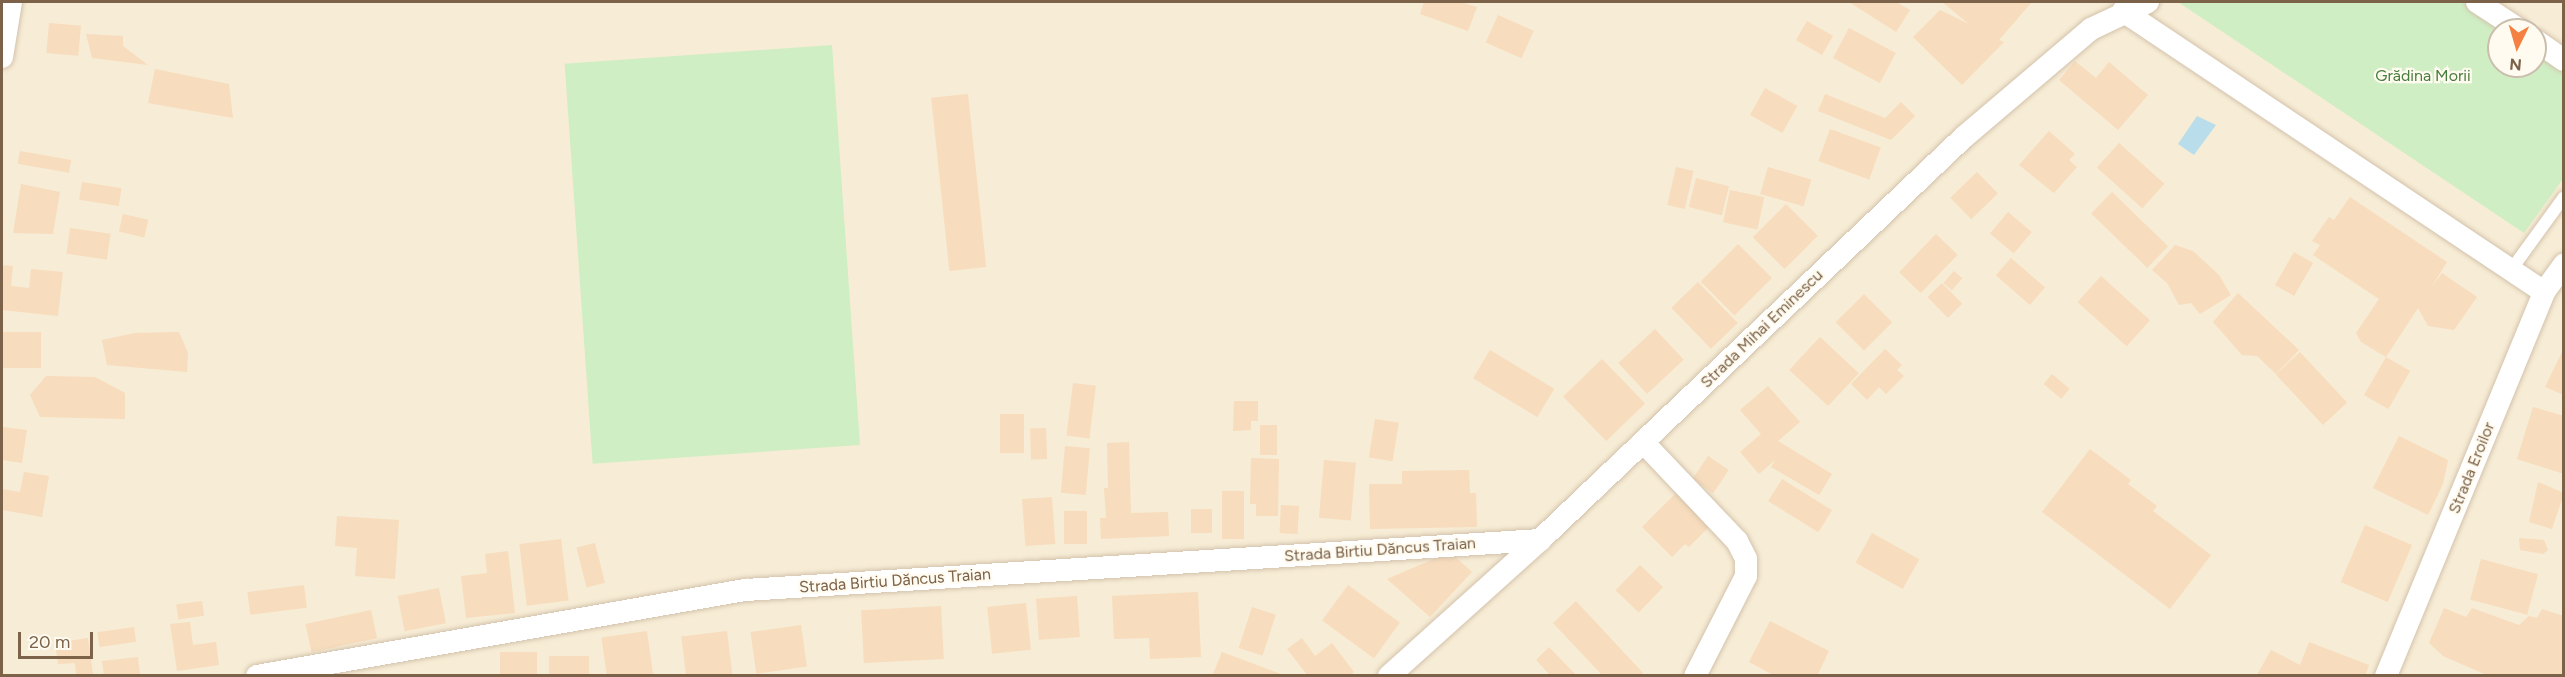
<!DOCTYPE html>
<html>
<head>
<meta charset="utf-8">
<style>
	body { margin:0 }
	#map { position:relative; width:2565px; height:677px; overflow:hidden; background:#fef9e8; font-family:Figtree,sans-serif }
	div>[style] { position:absolute }
	.residential>* { inset:0; background:#f7ecd5 }
	.green>* { inset:0; background:#cfeec4; transform-origin:0 0 }
	.water>* { inset:0; background:#b9ddeb }
	.building>* { inset:0; background:#f7dcbd; transform-origin:0 0 }
	.roads { filter:drop-shadow(0 0 2px #d3c2ac) drop-shadow(0 0 2px #d3c2ac) }
	.service>* { height:12px; margin:-6px; padding:0 6px; transform-origin:6px; border-radius:6px; background:#fff }
	.minor>* { height:22px; margin:-11px; padding:0 11px; transform-origin:11px; border-radius:11px; background:#fff }
	span { translate:-50% -50%; white-space:nowrap; text-align:center; line-height:1.15; -webkit-text-stroke:4.5px #fffbf0; paint-order:stroke }
	.park-label { font-size:16px; color:#477d3c }
	.street-label { font-size:16px; color:#7c6248 }
	.frame { position:absolute; inset:0; border:3px solid #7c6248; pointer-events:none }
	.north { position:absolute; left:2487px; top:18px; width:60px; height:60px; box-sizing:border-box; background:#fffbf0; border:2px solid #cbbead; border-radius:50%; rotate:185deg; font-size:16px; font-weight:700; line-height:24px; text-align:center; color:#7c6248 }
	.north::after { content:''; display:block; margin:auto; width:21px; height:27px; background:#f48142; clip-path:polygon(50% 0,100% 100%,50% 72%,0 100%) }
	.scale { position:absolute; left:18px; top:632px; width:75px; height:27px; box-sizing:border-box; border:3px solid #7c6248; border-top:0; padding-left:8px; font-size:18px; line-height:21px; white-space:nowrap; color:#7c6248; -webkit-text-stroke:4px #fffbf0; paint-order:stroke }
</style>
</head>
<body>
<div id="map">
	<div class="residential">
		<div style="clip-path:polygon(evenodd,2px 2px,2563px 2px,2563px 675px,2px 675px,2px 2px,2499px 30px,2535px 30px,2535px 66px,2499px 66px,2499px 30px)"></div>
	</div>
	<div class="green">
		<div style="clip-path:polygon(2178px 2px,2487px 2px,2531px 30px,2499px 30px,2499px 66px,2535px 66px,2535px 33px,2563px 51px,2563px 179px,2524px 233px)"></div>
		<div style="left:832px;top:45px;width:401px;height:268px;rotate:86deg"></div>
	</div>
	<div class="water">
		<div style="clip-path:polygon(2197px 116px,2216px 125px,2194px 155px,2178px 144px)"></div>
	</div>
	<div class="building">
		<div style="clip-path:polygon(1424px 2px,1460px 2px,1477px 7px,1468px 31px,1420px 14px)"></div>
		<div style="clip-path:polygon(1849px 2px,1896px 2px,1910px 10px,1896px 32px)"></div>
		<div style="clip-path:polygon(1942px 2px,2029px 2px,2031px 3px,1999px 40px,2004px 42px,1962px 85px,1913px 37px,1940px 10px,1969px 24px)"></div>
		<div style="left:1498px;top:15px;width:39px;height:30px;rotate:24deg"></div>
		<div style="left:1807px;top:21px;width:30px;height:22px;rotate:30deg"></div>
		<div style="left:49px;top:23px;width:32px;height:30px;rotate:5deg"></div>
		<div style="left:1849px;top:28px;width:53px;height:34px;rotate:28deg"></div>
		<div style="clip-path:polygon(86px 34px,123px 36px,123px 46px,148px 65px,92px 58px)"></div>
		<div style="clip-path:polygon(2075px 61px,2096px 78px,2109px 62px,2148px 95px,2118px 130px,2059px 80px)"></div>
		<div style="clip-path:polygon(155px 69px,229px 84px,233px 118px,148px 103px)"></div>
		<div style="left:1765px;top:88px;width:37px;height:31px;rotate:29deg"></div>
		<div style="left:968px;top:94px;width:174px;height:37px;rotate:84deg"></div>
		<div style="clip-path:polygon(1825px 94px,1885px 118px,1901px 102px,1915px 116px,1891px 140px,1818px 111px)"></div>
		<div style="left:1830px;top:129px;width:54px;height:34px;rotate:20deg"></div>
		<div style="clip-path:polygon(2049px 131px,2075px 154px,2069px 160px,2077px 167px,2054px 193px,2019px 165px)"></div>
		<div style="left:2119px;top:143px;width:61px;height:33px;rotate:42deg"></div>
		<div style="left:20px;top:151px;width:52px;height:13px;rotate:10deg"></div>
		<div style="left:1676px;top:167px;width:18px;height:39px;rotate:13deg"></div>
		<div style="left:1768px;top:167px;width:45px;height:28px;rotate:16deg"></div>
		<div style="left:1977px;top:172px;width:30px;height:37px;rotate:46deg"></div>
		<div style="left:1696px;top:178px;width:34px;height:30px;rotate:14deg"></div>
		<div style="left:82px;top:182px;width:40px;height:18px;rotate:9deg"></div>
		<div style="clip-path:polygon(21px 184px,60px 192px,53px 234px,13px 233px)"></div>
		<div style="left:1730px;top:190px;width:35px;height:33px;rotate:12deg"></div>
		<div style="left:2112px;top:192px;width:78px;height:30px;rotate:44deg"></div>
		<div style="clip-path:polygon(2350px 197px,2447px 262px,2430px 289px,2442px 273px,2477px 297px,2454px 330px,2428px 326px,2418px 308px,2386px 357px,2361px 342px,2356px 333px,2379px 299px,2313px 255px,2320px 245px,2312px 241px,2329px 217px,2334px 220px)"></div>
		<div style="left:1786px;top:204px;width:45px;height:47px;rotate:45deg"></div>
		<div style="left:2008px;top:212px;width:31px;height:28px;rotate:40deg"></div>
		<div style="left:123px;top:214px;width:26px;height:18px;rotate:13deg"></div>
		<div style="left:70px;top:228px;width:41px;height:26px;rotate:8deg"></div>
		<div style="left:1936px;top:234px;width:30px;height:53px;rotate:44deg"></div>
		<div style="left:1738px;top:244px;width:48px;height:53px;rotate:45deg"></div>
		<div style="clip-path:polygon(2175px 245px,2193px 251px,2219px 275px,2231px 295px,2200px 314px,2191px 303px,2179px 305px,2167px 283px,2152px 270px)"></div>
		<div style="left:2294px;top:252px;width:22px;height:38px;rotate:30deg"></div>
		<div style="left:2011px;top:258px;width:45px;height:23px;rotate:41deg"></div>
		<div style="clip-path:polygon(2px 265px,13px 266px,11px 286px,29px 288px,31px 269px,63px 272px,58px 316px,2px 310px)"></div>
		<div style="left:1954px;top:271px;width:11px;height:16px;rotate:41deg"></div>
		<div style="left:2101px;top:276px;width:66px;height:35px;rotate:42deg"></div>
		<div style="left:1698px;top:282px;width:57px;height:37px;rotate:46deg"></div>
		<div style="left:1942px;top:283px;width:29px;height:20px;rotate:46deg"></div>
		<div style="clip-path:polygon(2238px 293px,2299px 350px,2276px 374px,2257px 356px,2242px 355px,2213px 322px)"></div>
		<div style="left:1864px;top:294px;width:40px;height:40px;rotate:45deg"></div>
		<div style="left:1655px;top:329px;width:42px;height:50px;rotate:47deg"></div>
		<div style="left:2px;top:332px;width:39px;height:36px"></div>
		<div style="clip-path:polygon(179px 332px,188px 353px,187px 372px,107px 365px,102px 340px,135px 333px)"></div>
		<div style="left:1820px;top:337px;width:53px;height:45px;rotate:43deg"></div>
		<div style="clip-path:polygon(2564px 348px,2564px 395px,2545px 387px)"></div>
		<div style="clip-path:polygon(1885px 349px,1902px 365px,1897px 370px,1904px 376px,1886px 394px,1879px 387px,1867px 400px,1851px 384px)"></div>
		<div style="left:1490px;top:350px;width:75px;height:33px;rotate:31deg"></div>
		<div style="left:2300px;top:352px;width:69px;height:33px;rotate:47deg"></div>
		<div style="left:2386px;top:357px;width:28px;height:44px;rotate:30deg"></div>
		<div style="left:1602px;top:359px;width:62px;height:54px;rotate:46deg"></div>
		<div style="left:2052px;top:374px;width:23px;height:13px;rotate:40deg"></div>
		<div style="clip-path:polygon(46px 376px,95px 377px,125px 393px,125px 419px,40px 417px,30px 395px)"></div>
		<div style="left:1073px;top:383px;width:23px;height:53px;rotate:7deg"></div>
		<div style="clip-path:polygon(1768px 386px,1800px 422px,1778px 441px,1832px 474px,1819px 495px,1771px 467px,1775px 460px,1759px 474px,1740px 452px,1761px 434px,1740px 410px)"></div>
		<div style="clip-path:polygon(1234px 401px,1258px 401px,1258px 421px,1251px 421px,1251px 430px,1233px 431px)"></div>
		<div style="clip-path:polygon(2533px 407px,2564px 416px,2564px 474px,2517px 459px)"></div>
		<div style="left:1000px;top:414px;width:24px;height:39px"></div>
		<div style="left:1375px;top:419px;width:24px;height:39px;rotate:9deg"></div>
		<div style="left:1260px;top:425px;width:17px;height:30px"></div>
		<div style="clip-path:polygon(2px 427px,27px 430px,22px 463px,2px 460px)"></div>
		<div style="left:1046px;top:428px;width:31px;height:16px;rotate:88deg"></div>
		<div style="clip-path:polygon(2399px 436px,2448px 460px,2443px 484px,2428px 515px,2373px 488px)"></div>
		<div style="clip-path:polygon(1129px 442px,1131px 513px,1168px 512px,1169px 536px,1101px 539px,1100px 518px,1106px 518px,1104px 488px,1108px 488px,1107px 443px)"></div>
		<div style="left:1065px;top:446px;width:25px;height:47px;rotate:5deg"></div>
		<div style="clip-path:polygon(2090px 449px,2131px 480px,2128px 484px,2157px 506px,2153px 511px,2211px 555px,2170px 609px,2042px 512px)"></div>
		<div style="left:1708px;top:456px;width:25px;height:28px;rotate:34deg"></div>
		<div style="clip-path:polygon(1251px 458px,1279px 459px,1278px 516px,1256px 516px,1256px 504px,1250px 504px)"></div>
		<div style="left:1324px;top:460px;width:32px;height:58px;rotate:5deg"></div>
		<div style="clip-path:polygon(1469px 470px,1470px 493px,1476px 493px,1477px 527px,1370px 529px,1369px 484px,1402px 484px,1402px 471px)"></div>
		<div style="clip-path:polygon(24px 472px,49px 476px,42px 517px,2px 510px,2px 489px,20px 492px)"></div>
		<div style="left:1782px;top:479px;width:59px;height:26px;rotate:32deg"></div>
		<div style="clip-path:polygon(2538px 482px,2564px 493px,2552px 529px,2529px 522px)"></div>
		<div style="left:1222px;top:491px;width:22px;height:48px"></div>
		<div style="clip-path:polygon(1677px 492px,1711px 525px,1689px 547px,1685px 544px,1672px 557px,1642px 527px)"></div>
		<div style="left:1052px;top:497px;width:47px;height:30px;rotate:86deg"></div>
		<div style="left:1281px;top:505px;width:18px;height:28px;rotate:3deg"></div>
		<div style="left:1191px;top:509px;width:21px;height:24px"></div>
		<div style="left:1087px;top:511px;width:33px;height:23px;rotate:90deg"></div>
		<div style="clip-path:polygon(337px 516px,399px 520px,395px 579px,355px 576px,357px 548px,335px 546px)"></div>
		<div style="left:2365px;top:525px;width:51px;height:62px;rotate:23deg"></div>
		<div style="left:1872px;top:533px;width:54px;height:34px;rotate:29deg"></div>
		<div style="clip-path:polygon(2519px 538px,2544px 540px,2548px 550px,2543px 554px,2520px 550px)"></div>
		<div style="left:561px;top:539px;width:62px;height:42px;rotate:83deg"></div>
		<div style="left:595px;top:543px;width:41px;height:19px;rotate:76deg"></div>
		<div style="clip-path:polygon(508px 551px,515px 613px,466px 618px,461px 576px,487px 573px,485px 554px)"></div>
		<div style="clip-path:polygon(1450px 552px,1472px 572px,1430px 617px,1387px 579px)"></div>
		<div style="left:2481px;top:559px;width:59px;height:42px;rotate:15deg"></div>
		<div style="left:1640px;top:565px;width:32px;height:35px;rotate:44deg"></div>
		<div style="left:304px;top:585px;width:23px;height:57px;rotate:83deg"></div>
		<div style="left:1348px;top:585px;width:64px;height:44px;rotate:36deg"></div>
		<div style="left:439px;top:588px;width:36px;height:42px;rotate:79deg"></div>
		<div style="clip-path:polygon(1198px 592px,1201px 657px,1150px 659px,1149px 638px,1114px 639px,1112px 596px)"></div>
		<div style="left:1077px;top:596px;width:41px;height:41px;rotate:86deg"></div>
		<div style="left:202px;top:601px;width:15px;height:26px;rotate:82deg"></div>
		<div style="clip-path:polygon(1576px 601px,1643px 673px,1640px 676px,1603px 676px,1553px 623px)"></div>
		<div style="left:1026px;top:603px;width:47px;height:39px;rotate:84deg"></div>
		<div style="left:941px;top:606px;width:53px;height:80px;rotate:87deg"></div>
		<div style="left:1252px;top:607px;width:25px;height:43px;rotate:18deg"></div>
		<div style="clip-path:polygon(2444px 608px,2466px 617px,2472px 608px,2519px 625px,2529px 616px,2537px 618px,2542px 609px,2564px 616px,2564px 676px,2489px 676px,2443px 656px,2429px 643px)"></div>
		<div style="left:371px;top:610px;width:29px;height:67px;rotate:78deg"></div>
		<div style="clip-path:polygon(1770px 621px,1829px 651px,1817px 676px,1775px 676px,1749px 662px)"></div>
		<div style="clip-path:polygon(190px 622px,193px 645px,216px 642px,219px 665px,177px 671px,170px 624px)"></div>
		<div style="left:801px;top:625px;width:42px;height:51px;rotate:82deg"></div>
		<div style="left:134px;top:627px;width:15px;height:37px;rotate:82deg"></div>
		<div style="left:647px;top:631px;width:45px;height:46px;rotate:82deg"></div>
		<div style="left:727px;top:631px;width:43px;height:46px;rotate:83deg"></div>
		<div style="clip-path:polygon(88px 638px,93px 674px,76px 676px,75px 663px,58px 664px,55px 643px)"></div>
		<div style="clip-path:polygon(1302px 638px,1315px 656px,1332px 643px,1354px 672px,1349px 676px,1308px 676px,1287px 649px)"></div>
		<div style="clip-path:polygon(2309px 642px,2369px 665px,2365px 676px,2257px 675px,2271px 650px,2300px 665px)"></div>
		<div style="clip-path:polygon(1549px 647px,1577px 676px,1551px 676px,1536px 660px)"></div>
		<div style="left:500px;top:652px;width:37px;height:24px"></div>
		<div style="clip-path:polygon(1222px 652px,1283px 675px,1283px 676px,1216px 676px,1213px 674px)"></div>
		<div style="left:589px;top:656px;width:20px;height:40px;rotate:90deg"></div>
		<div style="clip-path:polygon(138px 657px,140px 676px,104px 676px,102px 661px)"></div>
	</div>
	<div class="roads">
		<div class="service">
			<div style="left:2511px;top:270px;width:90px;rotate:-54deg"></div>
		</div>
		<div class="minor">
			<div style="left:2477px;top:2px;width:51px;rotate:33.1deg"></div>
			<div style="left:2123px;top:11px;width:506px;rotate:33.72deg"></div>
			<div style="left:2535px;top:40px;width:35px;rotate:35deg"></div>
			<div style="left:2px;top:57px;width:56px;rotate:-80.7deg"></div>
			<div style="left:1643px;top:442px;width:137px;rotate:46.5deg"></div>
			<div style="left:1737px;top:541px;width:20px;rotate:63deg"></div>
			<div style="left:1746px;top:559px;width:17px;rotate:90deg"></div>
			<div style="left:1746px;top:576px;width:112px;rotate:117deg"></div>
			<div style="left:257px;top:676px;width:497px;rotate:-10deg"></div>
			<div style="left:746px;top:590px;width:796px;rotate:-3.6deg"></div>
			<div style="left:1389px;top:676px;width:203px;rotate:-42deg"></div>
			<div style="left:1540px;top:540px;width:585px;rotate:-43.55deg"></div>
			<div style="left:1964px;top:137px;width:167px;rotate:-40.4deg"></div>
			<div style="left:2091px;top:29px;width:63px;rotate:-25.3deg"></div>
			<div style="left:2386px;top:676px;width:415px;rotate:-67.6deg"></div>
			<div style="left:2544px;top:292px;width:34px;rotate:-54deg"></div>
		</div>
	</div>
	<div class="park-label">
		<span style="left:2423px;top:76px">Grădina Morii</span>
	</div>
	<div class="street-label">
		<span style="left:1762px;top:329px;rotate:-44deg">Strada Mihai Eminescu</span>
		<span style="left:2472px;top:468px;rotate:-68deg">Strada Eroilor</span>
		<span style="left:1380px;top:550px;rotate:-4deg">Strada Birtiu Dăncus Traian</span>
		<span style="left:895px;top:581px;rotate:-4deg">Strada Birtiu Dăncus Traian</span>
	</div>
	<div class="frame"></div>
	<div class="north">N</div>
	<div class="scale">20 m</div>
</div>
</body>
</html>
